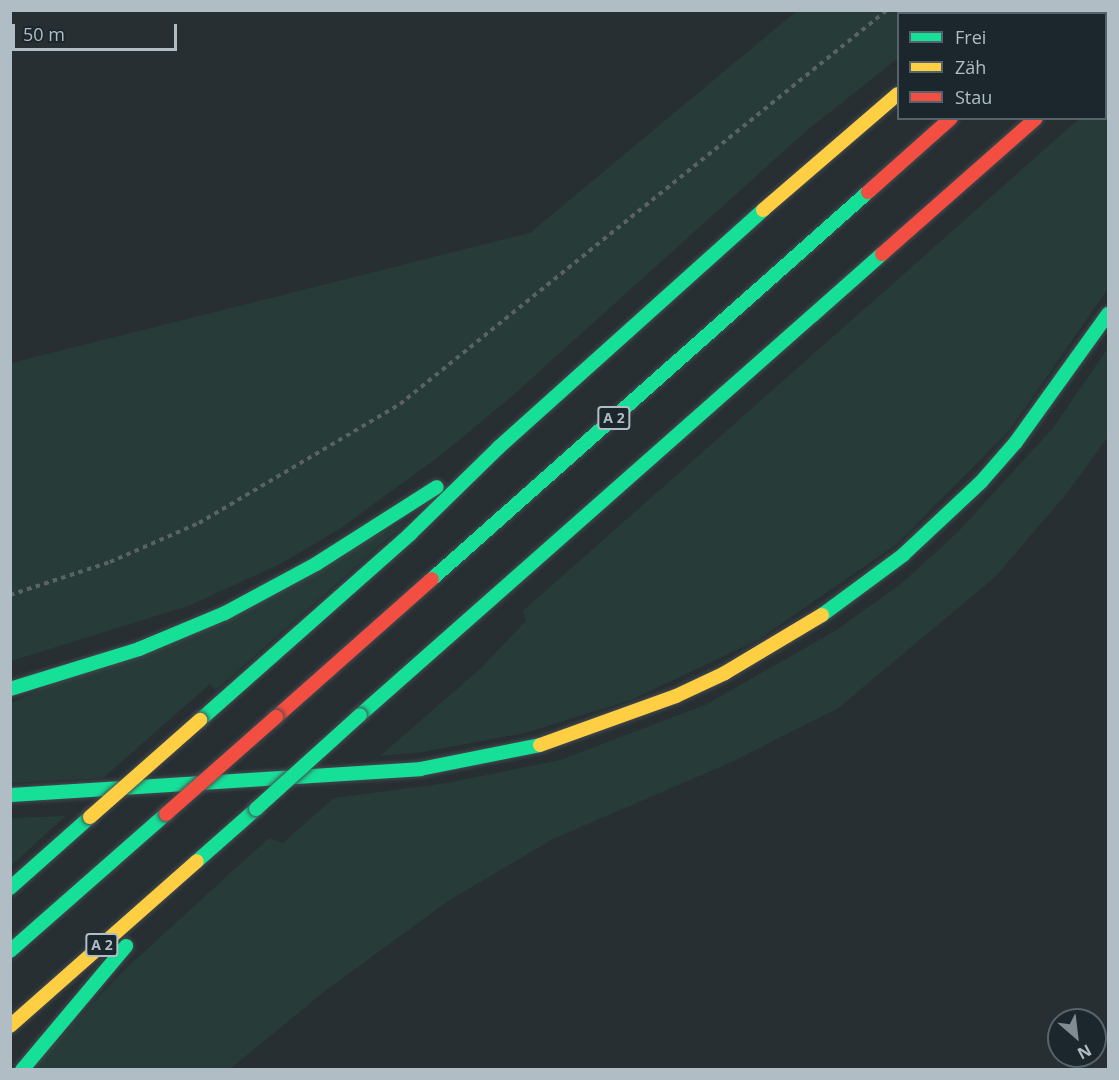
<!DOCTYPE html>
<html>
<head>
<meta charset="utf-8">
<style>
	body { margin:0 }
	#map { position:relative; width:1119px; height:1080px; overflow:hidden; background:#272f33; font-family:"Open Sans",sans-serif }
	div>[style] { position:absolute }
	.green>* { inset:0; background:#273b38 }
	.path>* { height:4px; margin-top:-2px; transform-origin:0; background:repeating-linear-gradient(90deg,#5b6265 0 4.5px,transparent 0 9px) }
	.roads { filter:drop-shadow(0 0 2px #444b4f) drop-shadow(0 0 2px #444b4f) }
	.fast>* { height:14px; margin:-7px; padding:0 7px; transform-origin:7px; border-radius:7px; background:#16e098 }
	.slow>* { height:14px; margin:-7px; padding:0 7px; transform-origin:7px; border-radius:7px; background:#ffcf43 }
	.jam>* { height:14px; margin:-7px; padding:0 7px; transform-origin:7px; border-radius:7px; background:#f24e42 }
	.bridges { filter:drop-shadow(0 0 2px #444b4f) drop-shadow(0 0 2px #444b4f) }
	.fast-bridge>* { height:14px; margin:-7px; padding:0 7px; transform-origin:7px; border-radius:7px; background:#16e098 }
	.slow-bridge>* { height:14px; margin:-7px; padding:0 7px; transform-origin:7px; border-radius:7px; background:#ffcf43 }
	.jam-bridge>* { height:14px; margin:-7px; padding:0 7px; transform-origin:7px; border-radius:7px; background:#f24e42 }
	span { translate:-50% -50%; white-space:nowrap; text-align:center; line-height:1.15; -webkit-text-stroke:6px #1b272d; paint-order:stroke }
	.shield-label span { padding:2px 4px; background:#1b272d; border:2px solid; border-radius:4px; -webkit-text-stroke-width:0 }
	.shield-label { font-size:14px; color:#b1bdc5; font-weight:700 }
	.frame { position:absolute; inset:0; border:12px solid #b1bdc5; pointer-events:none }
	.legend { position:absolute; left:897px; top:12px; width:210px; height:108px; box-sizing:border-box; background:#1b272d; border:2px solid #57636a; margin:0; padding:8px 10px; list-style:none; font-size:18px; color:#b1bdc5 }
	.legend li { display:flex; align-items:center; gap:12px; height:30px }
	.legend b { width:30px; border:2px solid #57636a }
	.north { position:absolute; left:1047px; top:1008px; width:60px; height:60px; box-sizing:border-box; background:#1b272d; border:2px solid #57636a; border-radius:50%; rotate:152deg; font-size:16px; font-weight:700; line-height:24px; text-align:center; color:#b1bdc5 }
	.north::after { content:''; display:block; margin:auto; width:21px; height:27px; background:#818b92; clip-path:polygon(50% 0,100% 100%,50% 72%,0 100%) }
	.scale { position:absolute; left:12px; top:24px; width:165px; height:27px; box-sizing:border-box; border:3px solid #b1bdc5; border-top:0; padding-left:8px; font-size:18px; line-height:21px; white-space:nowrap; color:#b1bdc5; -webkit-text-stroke:4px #1b272d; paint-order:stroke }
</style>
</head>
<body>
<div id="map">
	<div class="green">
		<div style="clip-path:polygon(798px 10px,958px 11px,898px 14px,898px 58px,805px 132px,512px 396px,441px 455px,338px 530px,278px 565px,188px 606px,11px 661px,11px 363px,530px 233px)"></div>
		<div style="clip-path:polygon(1108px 92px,1108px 289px,1009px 431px,897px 544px,758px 640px,631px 700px,525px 733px,422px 752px,380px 756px,480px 669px,526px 621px,523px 611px,1079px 119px,1106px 118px)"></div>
		<div style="clip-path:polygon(1108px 348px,1108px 437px,1066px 494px,995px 577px,837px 709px,734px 761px,553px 839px,448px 901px,325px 991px,230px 1069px,30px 1070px,121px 973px,269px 838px,283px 843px,334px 798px,447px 783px,560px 760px,705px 705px,835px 631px,901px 584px,958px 532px,1053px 428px)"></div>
		<div style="clip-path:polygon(409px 520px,216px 690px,210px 684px,103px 778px,11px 783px,11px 703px)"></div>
		<div style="clip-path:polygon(65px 816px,11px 866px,11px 818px)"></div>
	</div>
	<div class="path">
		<div style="left:10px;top:595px;width:105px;rotate:-18.3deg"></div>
		<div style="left:110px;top:562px;width:97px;rotate:-23.7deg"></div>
		<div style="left:199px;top:523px;width:234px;rotate:-30.6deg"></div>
		<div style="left:400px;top:404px;width:626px;rotate:-38.97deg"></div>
	</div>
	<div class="roads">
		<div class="fast">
			<div style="left:432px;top:579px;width:583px;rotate:-41.59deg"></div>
			<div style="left:822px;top:615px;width:101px;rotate:-36.5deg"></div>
			<div style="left:903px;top:555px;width:107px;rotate:-43.1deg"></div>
			<div style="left:981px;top:482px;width:53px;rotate:-48.8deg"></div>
			<div style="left:1016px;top:442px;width:158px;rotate:-54.3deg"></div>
			<div style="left:10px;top:689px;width:135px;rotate:-17.2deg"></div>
			<div style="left:139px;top:649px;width:93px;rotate:-22.7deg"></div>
			<div style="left:225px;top:613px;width:103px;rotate:-28.3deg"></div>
			<div style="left:316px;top:564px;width:143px;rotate:-32.5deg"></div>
			<div style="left:360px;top:715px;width:696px;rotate:-41.45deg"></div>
			<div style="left:200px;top:720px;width:281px;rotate:-41.5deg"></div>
			<div style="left:410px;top:534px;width:124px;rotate:-44.3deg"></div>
			<div style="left:499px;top:447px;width:355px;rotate:-41.9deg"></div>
			<div style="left:10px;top:795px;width:411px;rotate:-3.6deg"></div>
			<div style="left:420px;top:769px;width:122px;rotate:-11.3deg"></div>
			<div style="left:197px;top:861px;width:79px;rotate:-41.4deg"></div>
			<div style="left:10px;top:888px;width:107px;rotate:-41.6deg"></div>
			<div style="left:10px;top:951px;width:208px;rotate:-41.3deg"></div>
			<div style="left:22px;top:1070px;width:162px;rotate:-50deg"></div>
		</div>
		<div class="slow">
			<div style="left:995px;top:14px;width:5px;rotate:-53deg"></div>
			<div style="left:1106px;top:57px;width:4px;rotate:-56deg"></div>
			<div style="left:763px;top:210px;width:178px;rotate:-40.7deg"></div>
			<div style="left:540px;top:745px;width:145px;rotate:-19.8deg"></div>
			<div style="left:676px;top:696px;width:54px;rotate:-25.1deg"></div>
			<div style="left:725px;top:673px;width:113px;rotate:-30.9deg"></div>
			<div style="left:10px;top:1026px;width:249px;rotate:-41.4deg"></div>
		</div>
		<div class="jam">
			<div style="left:1070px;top:14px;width:5px;rotate:-53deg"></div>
			<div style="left:868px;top:192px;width:111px;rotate:-41.7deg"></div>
			<div style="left:882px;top:254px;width:205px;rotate:-41.4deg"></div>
			<div style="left:276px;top:717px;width:208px;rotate:-41.5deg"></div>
		</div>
	</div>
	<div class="bridges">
		<div class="fast-bridge">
			<div style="left:256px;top:809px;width:140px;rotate:-42.1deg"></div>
		</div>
		<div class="slow-bridge">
			<div style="left:90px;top:817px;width:147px;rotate:-41.4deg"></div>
		</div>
		<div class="jam-bridge">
			<div style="left:166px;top:814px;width:147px;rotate:-41.4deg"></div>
		</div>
	</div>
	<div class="shield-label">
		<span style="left:614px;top:418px">A 2</span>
		<span style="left:102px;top:945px">A 2</span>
	</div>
	<div class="frame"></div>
	<ul class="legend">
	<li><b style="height:8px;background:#16e098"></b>Frei</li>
	<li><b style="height:8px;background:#ffcf43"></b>Zäh</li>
	<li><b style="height:8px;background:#f24e42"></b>Stau</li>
	</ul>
	<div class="north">N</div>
	<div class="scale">50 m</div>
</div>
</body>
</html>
